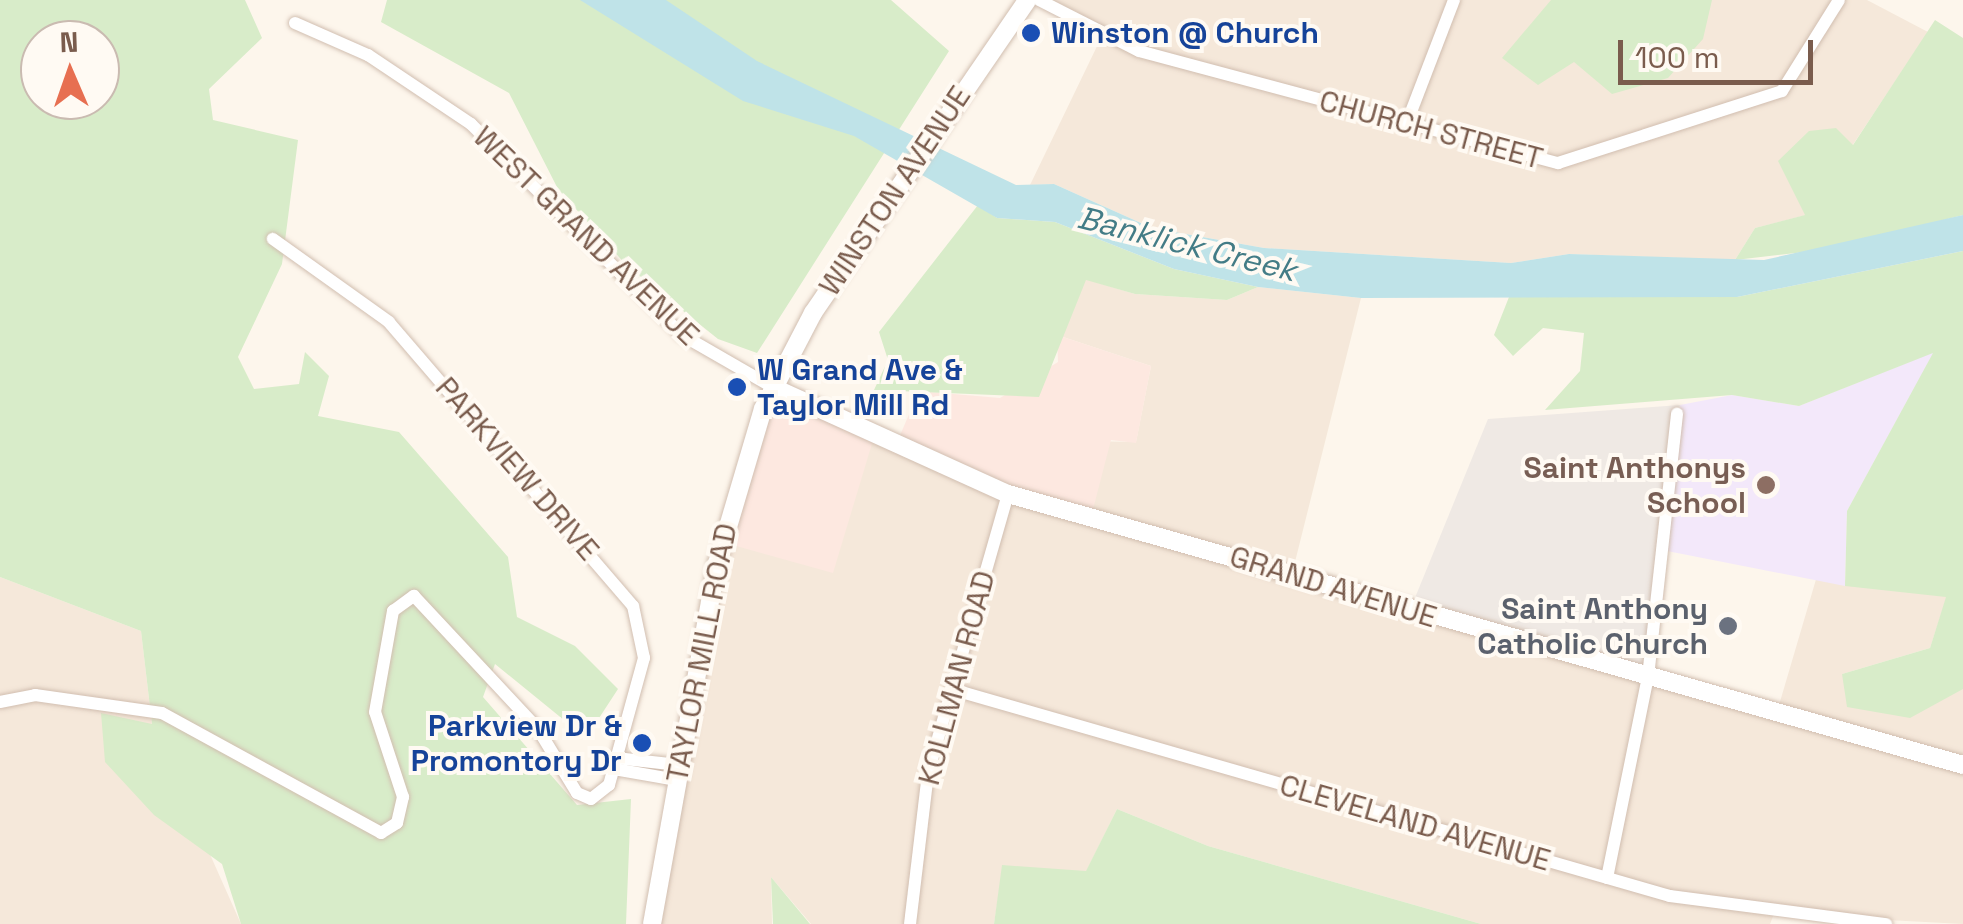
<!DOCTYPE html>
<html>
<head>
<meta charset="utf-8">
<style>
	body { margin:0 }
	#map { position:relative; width:1963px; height:924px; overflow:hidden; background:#fdf6ec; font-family:"Space Grotesk",sans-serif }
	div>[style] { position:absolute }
	.residential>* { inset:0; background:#f5e8da }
	.commercial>* { inset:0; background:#fde8e0 }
	.industrial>* { inset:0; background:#efe9e4 }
	.education>* { inset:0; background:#f3e8fa }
	.green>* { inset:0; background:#d8ecc9 }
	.water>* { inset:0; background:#bfe3e8 }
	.roads { filter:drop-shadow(0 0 2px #d1beb0) drop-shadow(0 0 2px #d1beb0) }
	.street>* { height:12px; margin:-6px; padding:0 6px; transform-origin:6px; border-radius:6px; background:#fff }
	.secondary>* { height:18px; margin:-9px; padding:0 9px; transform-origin:9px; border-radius:9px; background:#fff }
	.dots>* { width:28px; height:28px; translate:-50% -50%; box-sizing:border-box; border:5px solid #fffaf3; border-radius:50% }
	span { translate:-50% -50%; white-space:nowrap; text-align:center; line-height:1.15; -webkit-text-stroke:8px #fffaf3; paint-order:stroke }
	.transit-label { font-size:30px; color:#164399; font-weight:700 }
	.left { translate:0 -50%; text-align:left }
	.right { translate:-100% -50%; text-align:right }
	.street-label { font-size:30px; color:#7a5c4d }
	.education-label { font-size:30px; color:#785e54; font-weight:700 }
	.worship-label { font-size:30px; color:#5b616d; font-weight:700 }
	.water-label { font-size:32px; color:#437c86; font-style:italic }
	.north { position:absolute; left:20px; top:20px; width:100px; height:100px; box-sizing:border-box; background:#fffaf3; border:2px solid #cabbb1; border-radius:50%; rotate:358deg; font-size:28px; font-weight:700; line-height:40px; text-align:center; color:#7a5c4d }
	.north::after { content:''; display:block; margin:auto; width:35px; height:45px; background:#e76f51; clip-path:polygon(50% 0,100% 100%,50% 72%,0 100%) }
	.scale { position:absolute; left:1618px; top:40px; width:195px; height:45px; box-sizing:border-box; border:5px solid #7a5c4d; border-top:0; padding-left:12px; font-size:30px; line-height:35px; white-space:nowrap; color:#7a5c4d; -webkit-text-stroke:8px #fffaf3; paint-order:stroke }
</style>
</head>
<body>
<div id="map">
	<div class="residential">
		<div style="clip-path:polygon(1039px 0,1867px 0,1928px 32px,1806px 215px,1755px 228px,1735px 260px,1569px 254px,1511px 263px,1264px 248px,1152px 228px,1054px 184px,1030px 185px,1101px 38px)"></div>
		<div style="clip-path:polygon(1085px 279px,1135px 294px,1227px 300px,1258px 287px,1361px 298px,1292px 574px,1777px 712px,1817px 576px,1947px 596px,1930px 648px,1842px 674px,1963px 689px,1963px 924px,1774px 914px,1770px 924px,1481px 924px,1208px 846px,1117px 809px,1086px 872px,1003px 866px,994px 924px,811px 924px,771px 877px,772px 924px,652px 924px,722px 542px,874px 437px,1136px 442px,1151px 366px,1057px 335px)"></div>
		<div style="clip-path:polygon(0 577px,141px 631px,152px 724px,241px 924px,0 924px)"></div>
	</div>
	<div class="commercial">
		<div style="clip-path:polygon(1057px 335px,1151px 366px,1136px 443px,1111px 440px,1091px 517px,895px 447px,919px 391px,1000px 398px,1058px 362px)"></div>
		<div style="clip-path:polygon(774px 388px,874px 437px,833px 573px,722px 542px)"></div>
	</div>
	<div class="industrial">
		<div style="clip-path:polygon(1680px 405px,1648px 677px,1410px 610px,1488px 419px)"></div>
	</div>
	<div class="education">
		<div style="clip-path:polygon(1934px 352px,1847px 511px,1845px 586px,1662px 550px,1680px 405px,1732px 395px,1799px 406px)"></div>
	</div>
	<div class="green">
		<div style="clip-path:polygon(evenodd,0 0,245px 0,262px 38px,209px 89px,213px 120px,298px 140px,282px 264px,238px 357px,254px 389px,299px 384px,305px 352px,329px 376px,318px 416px,399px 432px,508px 557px,517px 617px,575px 646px,618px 689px,586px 738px,495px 664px,483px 697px,577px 805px,631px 799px,626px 924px,241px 924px,222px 864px,154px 815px,105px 762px,101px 713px,152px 724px,141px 631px,0 577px,0 0,40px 40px,100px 40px,100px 100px,40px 100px,40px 40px)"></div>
		<div style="clip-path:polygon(387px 0,891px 0,949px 51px,757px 353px,718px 339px,627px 266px,558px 189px,509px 93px,381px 22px)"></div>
		<div style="clip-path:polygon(1551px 0,1712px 0,1703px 39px,1668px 78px,1612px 94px,1574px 62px,1538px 85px,1502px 58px)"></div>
		<div style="clip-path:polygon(1935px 20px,1963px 38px,1963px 215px,1831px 249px,1735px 260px,1755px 228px,1805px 215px,1778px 161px,1809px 131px,1836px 128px,1853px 145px)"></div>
		<div style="clip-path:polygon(978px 205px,997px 218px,1055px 222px,1174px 269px,1258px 287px,1227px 300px,1135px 294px,1086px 280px,1039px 397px,874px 390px,888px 360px,879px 332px)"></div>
		<div style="clip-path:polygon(1963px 251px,1963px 689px,1910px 718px,1847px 707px,1842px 674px,1930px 648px,1946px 597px,1845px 586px,1847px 511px,1933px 353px,1799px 406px,1732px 395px,1545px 410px,1580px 371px,1584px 333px,1543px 328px,1513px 356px,1494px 335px,1509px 297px,1737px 297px)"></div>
		<div style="clip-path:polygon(1117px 809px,1208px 846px,1481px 924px,994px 924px,1002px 865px,1086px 871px)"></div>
		<div style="clip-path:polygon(771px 877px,810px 924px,773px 924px)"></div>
	</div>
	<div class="water">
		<div style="clip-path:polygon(580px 0,666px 0,757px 61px,1016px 185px,1054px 184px,1152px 228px,1264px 248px,1511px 263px,1569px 254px,1764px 260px,1963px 215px,1963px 251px,1737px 297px,1361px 298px,1258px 287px,1174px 269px,1055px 222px,997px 218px,854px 136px,743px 101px)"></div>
	</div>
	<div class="roads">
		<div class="street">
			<div style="left:1039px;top:0;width:112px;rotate:27deg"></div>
			<div style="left:1139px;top:51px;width:434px;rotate:15deg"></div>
			<div style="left:1558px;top:163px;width:235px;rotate:-17.8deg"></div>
			<div style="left:1782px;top:91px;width:107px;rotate:-57.9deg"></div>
			<div style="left:295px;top:23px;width:80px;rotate:23.7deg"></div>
			<div style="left:368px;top:55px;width:124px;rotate:33.8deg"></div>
			<div style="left:471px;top:124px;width:298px;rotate:45deg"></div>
			<div style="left:682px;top:335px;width:106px;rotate:29.9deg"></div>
			<div style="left:1406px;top:125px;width:134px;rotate:-69deg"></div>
			<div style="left:951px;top:689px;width:748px;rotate:16.06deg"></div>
			<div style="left:1670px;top:896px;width:218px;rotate:7.4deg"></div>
			<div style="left:0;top:702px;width:36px;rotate:-11deg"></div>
			<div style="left:35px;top:695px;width:128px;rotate:8.1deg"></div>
			<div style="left:162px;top:713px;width:250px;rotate:28.7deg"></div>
			<div style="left:381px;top:833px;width:19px;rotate:-32deg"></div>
			<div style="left:397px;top:823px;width:27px;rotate:-77deg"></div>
			<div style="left:403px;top:797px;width:89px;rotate:-108.2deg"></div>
			<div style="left:375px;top:712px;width:103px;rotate:-79.9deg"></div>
			<div style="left:393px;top:611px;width:26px;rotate:-36deg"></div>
			<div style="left:414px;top:596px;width:182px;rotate:47deg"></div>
			<div style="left:538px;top:729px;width:75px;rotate:58.6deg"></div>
			<div style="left:577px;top:793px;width:15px;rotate:23deg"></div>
			<div style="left:591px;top:799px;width:23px;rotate:-38deg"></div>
			<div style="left:609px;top:785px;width:132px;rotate:-74.6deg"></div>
			<div style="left:644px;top:658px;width:53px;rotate:-101.9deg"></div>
			<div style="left:633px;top:606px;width:374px;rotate:-130.7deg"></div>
			<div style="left:389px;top:322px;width:143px;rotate:-144.4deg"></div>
			<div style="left:616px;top:758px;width:63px;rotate:6.3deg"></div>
			<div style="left:614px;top:769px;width:64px;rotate:9.9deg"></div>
			<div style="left:1607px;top:878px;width:205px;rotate:-78.5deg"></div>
			<div style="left:1648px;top:677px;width:265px;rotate:-83.7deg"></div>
			<div style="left:910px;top:924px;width:152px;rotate:-83.2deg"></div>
			<div style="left:928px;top:773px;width:290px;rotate:-74deg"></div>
		</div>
		<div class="secondary">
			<div style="left:774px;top:388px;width:257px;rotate:24.4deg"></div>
			<div style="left:1008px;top:494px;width:993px;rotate:15.84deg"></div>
			<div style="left:652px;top:924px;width:366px;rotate:-79.8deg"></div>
			<div style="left:717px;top:564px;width:162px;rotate:-73.5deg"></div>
			<div style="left:763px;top:409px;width:108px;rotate:-62.5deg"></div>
			<div style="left:813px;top:313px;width:379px;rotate:-55.6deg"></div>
		</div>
	</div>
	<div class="dots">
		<div style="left:1031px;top:33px;background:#1a4fb4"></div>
		<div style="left:737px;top:387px;background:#1a4fb4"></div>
		<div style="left:1766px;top:485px;background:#8d6e63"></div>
		<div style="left:1728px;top:626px;background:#6b7280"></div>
		<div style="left:642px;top:743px;background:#1a4fb4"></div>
	</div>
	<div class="transit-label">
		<span class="left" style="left:1051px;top:33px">Winston @ Church</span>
		<span class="left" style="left:757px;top:387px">W Grand Ave &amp;<br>Taylor Mill Rd</span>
		<span class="right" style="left:622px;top:743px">Parkview Dr &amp;<br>Promontory Dr</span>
	</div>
	<div class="street-label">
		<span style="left:1431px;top:130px;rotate:15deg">CHURCH STREET</span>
		<span style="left:895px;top:191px;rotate:-56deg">WINSTON AVENUE</span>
		<span style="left:586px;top:236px;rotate:44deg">WEST GRAND AVENUE</span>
		<span style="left:517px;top:469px;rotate:49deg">PARKVIEW DRIVE</span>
		<span style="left:1333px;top:587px;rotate:17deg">GRAND AVENUE</span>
		<span style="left:702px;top:653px;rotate:-79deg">TAYLOR MILL ROAD</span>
		<span style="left:957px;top:678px;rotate:-75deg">KOLLMAN ROAD</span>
		<span style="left:1415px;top:823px;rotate:16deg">CLEVELAND AVENUE</span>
	</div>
	<div class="education-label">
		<span class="right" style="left:1746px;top:485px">Saint Anthonys<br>School</span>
	</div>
	<div class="worship-label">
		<span class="right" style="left:1708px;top:626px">Saint Anthony<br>Catholic Church</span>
	</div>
	<div class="water-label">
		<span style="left:1187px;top:244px;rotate:14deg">Banklick Creek</span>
	</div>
	<div class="north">N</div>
	<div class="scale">100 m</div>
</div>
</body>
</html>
